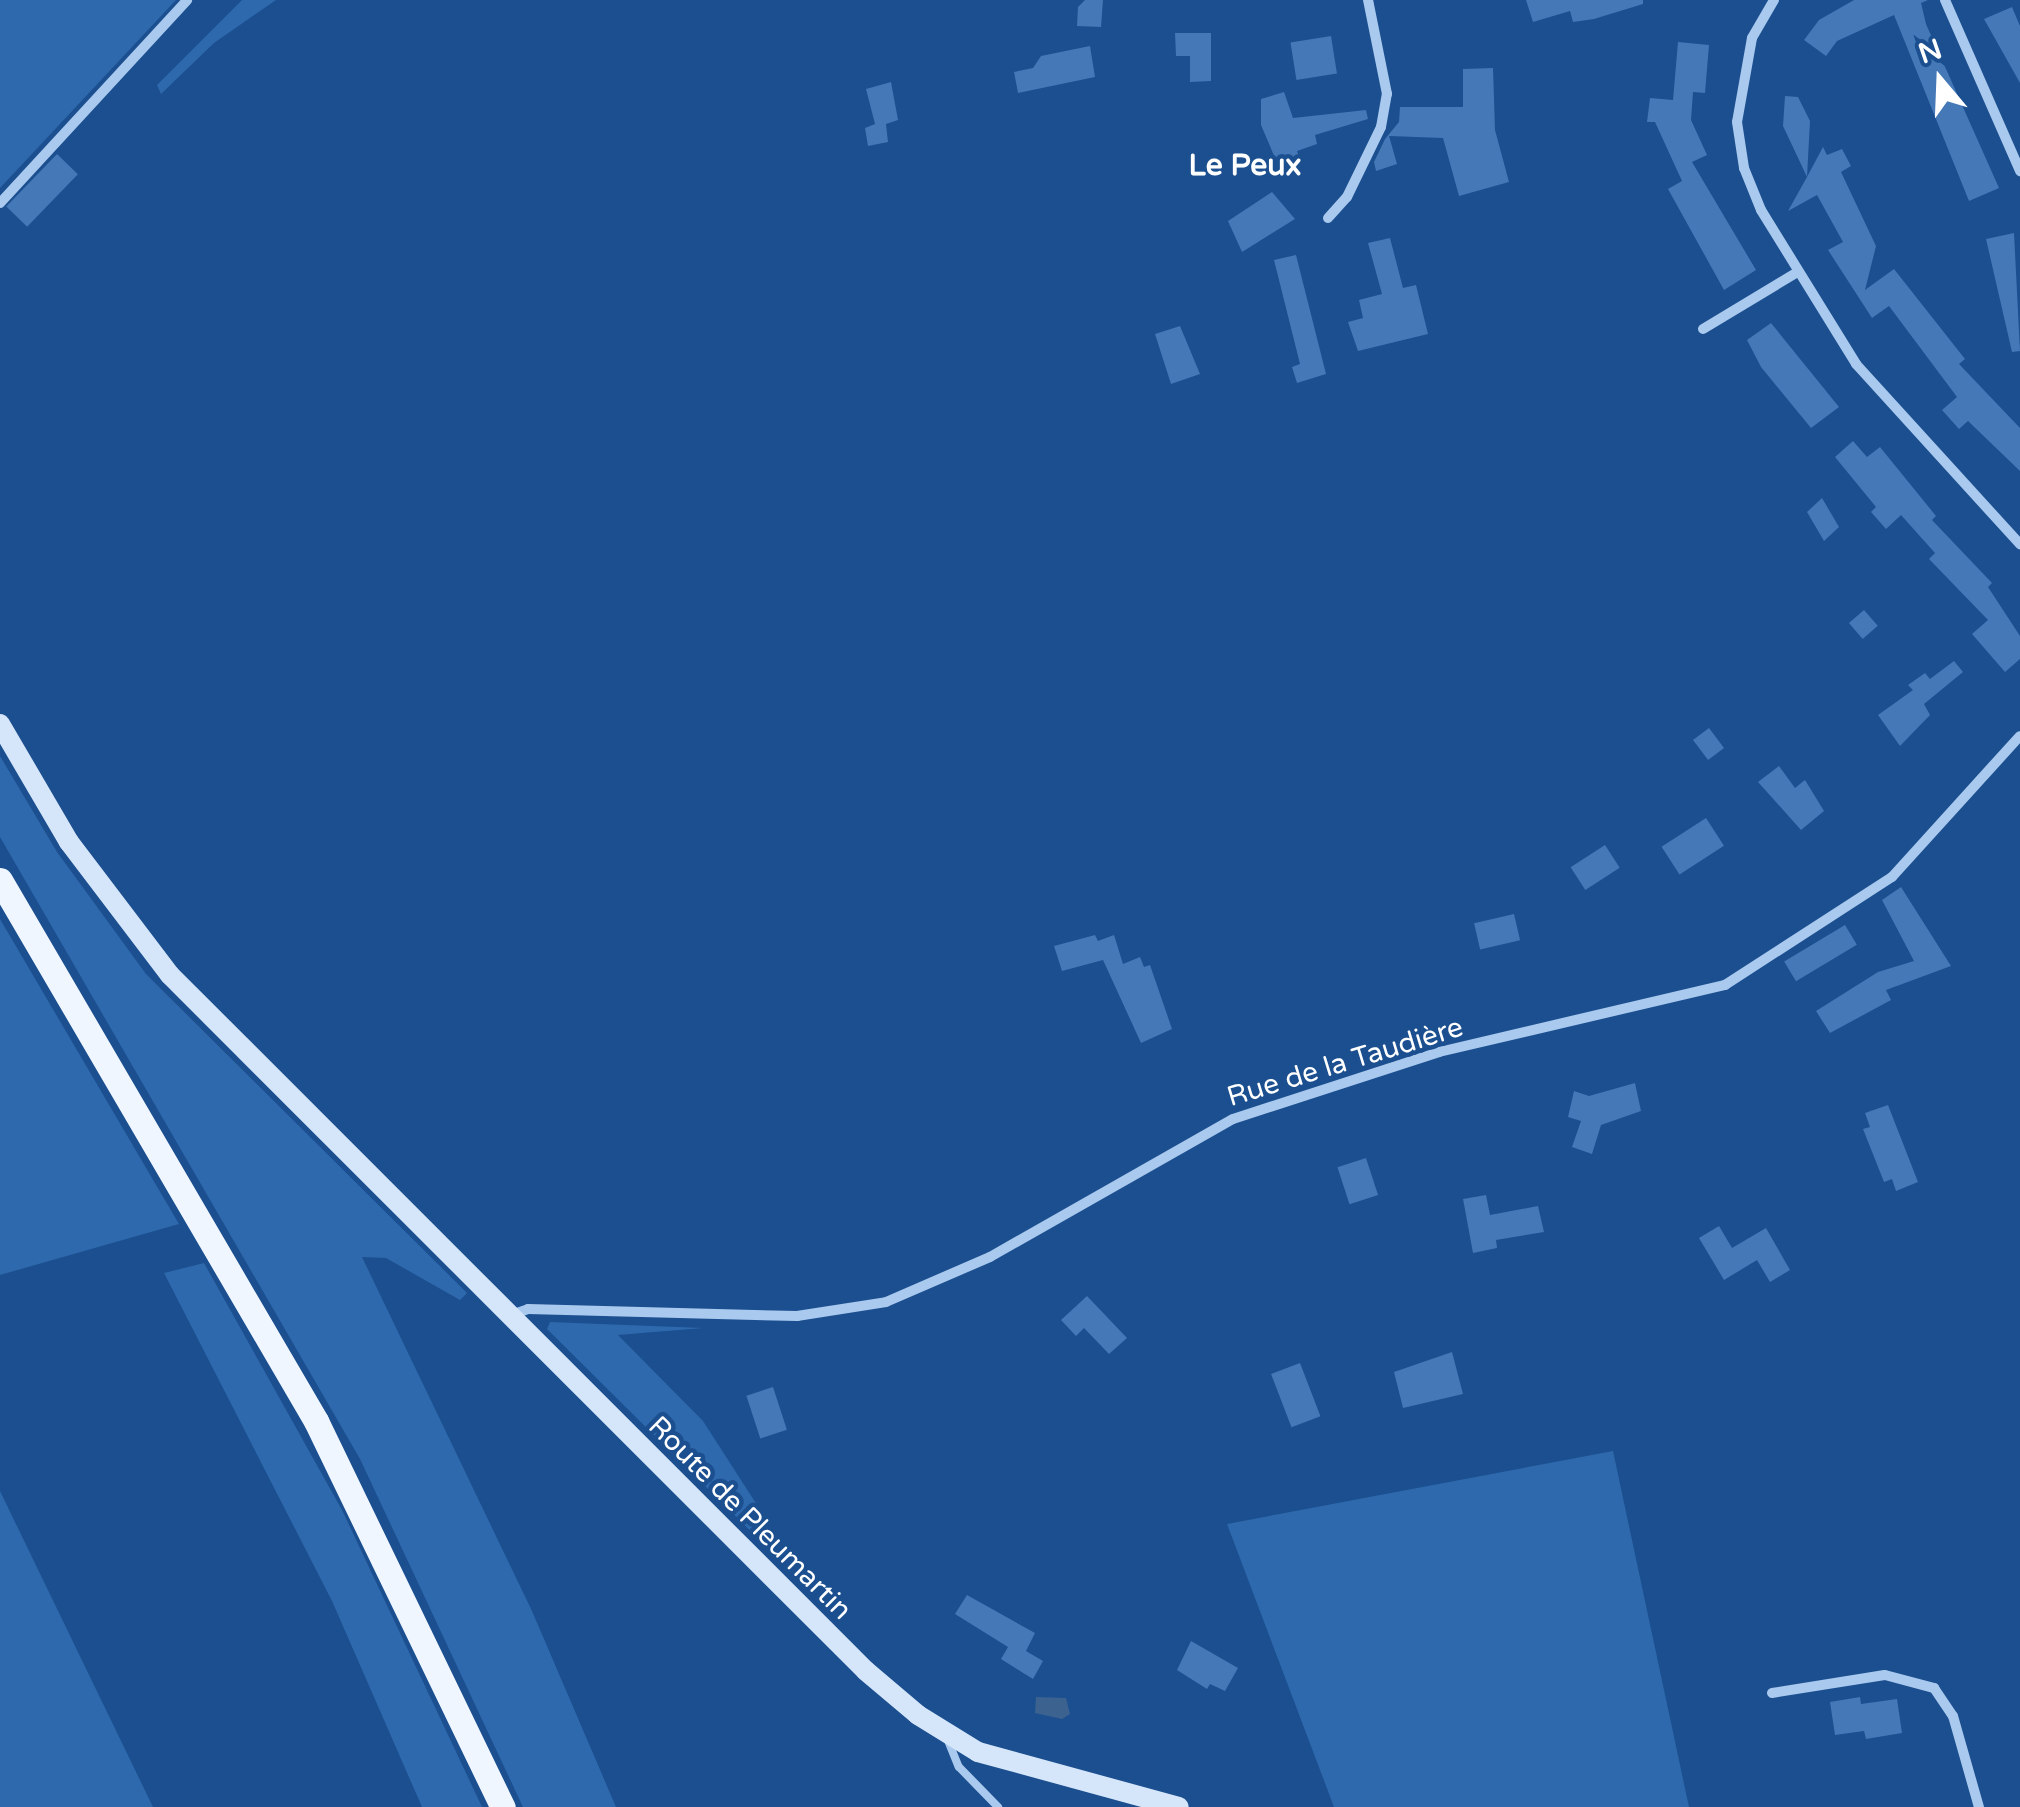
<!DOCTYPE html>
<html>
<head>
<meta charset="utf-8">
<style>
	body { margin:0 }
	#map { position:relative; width:2020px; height:1807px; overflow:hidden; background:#1b4f8f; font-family:"Varela Round",sans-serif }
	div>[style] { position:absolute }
	.green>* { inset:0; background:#2e69ad }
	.water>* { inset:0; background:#3c6290 }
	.building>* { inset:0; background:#4478b7; transform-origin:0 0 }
	.lane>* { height:8px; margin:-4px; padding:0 4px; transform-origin:4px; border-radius:4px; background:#a9c9ee }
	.street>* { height:10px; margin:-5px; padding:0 5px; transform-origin:5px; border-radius:5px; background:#a9c9ee }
	.secondary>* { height:20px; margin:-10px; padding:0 10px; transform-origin:10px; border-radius:10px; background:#d6e6fa }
	.primary>* { height:25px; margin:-12.5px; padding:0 12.5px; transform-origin:12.5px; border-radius:12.5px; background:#f0f6ff }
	span { translate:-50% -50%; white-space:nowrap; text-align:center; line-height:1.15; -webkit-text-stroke:9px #1b4f8f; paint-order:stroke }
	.street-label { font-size:28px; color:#fff }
	.neighbourhood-label { font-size:30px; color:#fff; font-weight:700 }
	.north { position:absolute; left:1890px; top:30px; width:100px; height:100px; -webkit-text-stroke:8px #1b4f8f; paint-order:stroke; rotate:341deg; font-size:28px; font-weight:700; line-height:40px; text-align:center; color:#fff }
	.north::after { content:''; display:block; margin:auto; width:35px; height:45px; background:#fff; clip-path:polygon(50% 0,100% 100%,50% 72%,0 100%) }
</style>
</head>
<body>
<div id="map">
	<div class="green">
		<div style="clip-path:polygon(0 0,176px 0,0 188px)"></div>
		<div style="clip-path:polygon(242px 0,276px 0,214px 43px,161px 94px,157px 85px)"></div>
		<div style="clip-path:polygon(0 756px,57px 852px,146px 974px,467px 1293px,460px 1300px,386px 1258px,362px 1257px,532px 1611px,616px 1807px,523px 1807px,360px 1459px,0 837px)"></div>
		<div style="clip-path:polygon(0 919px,179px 1224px,0 1275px)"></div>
		<div style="clip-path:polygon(204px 1263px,342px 1510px,482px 1807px,422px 1807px,332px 1601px,164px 1273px)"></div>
		<div style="clip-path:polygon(550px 1322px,703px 1328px,618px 1335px,703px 1421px,815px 1595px,547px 1329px)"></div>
		<div style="clip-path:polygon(1613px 1451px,1689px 1807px,1334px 1807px,1227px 1524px)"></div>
		<div style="clip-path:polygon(0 1491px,153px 1807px,0 1807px)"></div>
	</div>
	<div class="water">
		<div style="clip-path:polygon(1036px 1697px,1066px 1698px,1070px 1714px,1062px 1719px,1035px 1713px)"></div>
	</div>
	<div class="building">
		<div style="clip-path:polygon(1085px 0,1103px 0,1101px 27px,1077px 26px,1078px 7px)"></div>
		<div style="clip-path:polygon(1526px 0,1643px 0,1643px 4px,1594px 19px,1573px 22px,1570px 11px,1533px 22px)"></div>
		<div style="clip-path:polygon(1854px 0,1928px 0,1921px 3px,1926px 24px,1999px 188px,1969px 201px,1894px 15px,1837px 41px,1826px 56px,1804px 40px,1819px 20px)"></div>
		<div style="clip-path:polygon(2012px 7px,2020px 26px,2020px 83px,1984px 19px)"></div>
		<div style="clip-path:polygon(1175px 33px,1211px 33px,1211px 81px,1190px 82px,1190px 56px,1176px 56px)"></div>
		<div style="left:1331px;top:36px;width:38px;height:41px;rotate:81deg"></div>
		<div style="clip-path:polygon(1678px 42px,1709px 45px,1705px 93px,1693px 92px,1691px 120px,1707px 155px,1692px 162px,1756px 270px,1724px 290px,1668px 189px,1682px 181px,1655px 122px,1647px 122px,1650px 98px,1673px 100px)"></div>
		<div style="clip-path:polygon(1090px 46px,1095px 77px,1018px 93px,1014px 72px,1033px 68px,1041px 56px)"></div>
		<div style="clip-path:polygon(1493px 68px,1495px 130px,1509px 182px,1459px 196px,1443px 138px,1389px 136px,1397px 164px,1376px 171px,1374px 162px,1385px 139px,1399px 122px,1400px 107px,1463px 107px,1463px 69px)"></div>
		<div style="clip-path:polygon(891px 82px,898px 120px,886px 124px,888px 142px,868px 146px,865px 128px,875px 124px,866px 89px)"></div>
		<div style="clip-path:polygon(1284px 92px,1293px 118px,1366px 110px,1368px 119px,1315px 135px,1317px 144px,1297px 151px,1302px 164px,1281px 172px,1261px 125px,1261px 99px)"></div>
		<div style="clip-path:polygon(1785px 96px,1798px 97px,1810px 121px,1807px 177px,1823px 147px,1827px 155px,1842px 149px,1851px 166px,1841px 172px,1876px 246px,1865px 290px,1894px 269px,1965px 359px,1959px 364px,2020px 428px,2020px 471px,1968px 421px,1959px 429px,1942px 410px,1957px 397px,1889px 306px,1872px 318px,1828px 250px,1843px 242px,1817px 195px,1788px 211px,1807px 177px,1783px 126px)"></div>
		<div style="left:57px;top:154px;width:29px;height:73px;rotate:44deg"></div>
		<div style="clip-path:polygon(1272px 192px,1295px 219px,1242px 252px,1228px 221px)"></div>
		<div style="clip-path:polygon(2014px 233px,2020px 351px,2012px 352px,1986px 239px)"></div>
		<div style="clip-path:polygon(1390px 238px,1403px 288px,1416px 285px,1428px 334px,1358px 351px,1348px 322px,1363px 318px,1359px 300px,1382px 294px,1368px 243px)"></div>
		<div style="clip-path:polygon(1296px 255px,1326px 374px,1297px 383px,1292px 367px,1300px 364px,1274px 260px)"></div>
		<div style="clip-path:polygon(1771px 323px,1839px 407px,1811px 428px,1761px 367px,1747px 340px)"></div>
		<div style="clip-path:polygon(1180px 326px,1200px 374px,1171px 384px,1155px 334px)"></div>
		<div style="clip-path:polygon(1853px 441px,1867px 457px,1880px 447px,1936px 516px,1932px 520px,1992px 583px,1988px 587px,2020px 636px,2020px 659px,2005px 672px,1972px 634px,1988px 620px,1929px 559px,1935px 553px,1901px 515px,1886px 529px,1871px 512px,1876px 507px,1835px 457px)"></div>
		<div style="clip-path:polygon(1822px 498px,1839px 527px,1824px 541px,1807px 512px)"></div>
		<div style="left:1864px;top:610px;width:21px;height:20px;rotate:49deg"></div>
		<div style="clip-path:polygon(1954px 661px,1963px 672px,1924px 704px,1930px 715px,1900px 746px,1878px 715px,1913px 690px,1908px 685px,1925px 673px,1930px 679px)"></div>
		<div style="left:1709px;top:728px;width:25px;height:20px;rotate:53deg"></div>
		<div style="clip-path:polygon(1779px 766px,1795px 788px,1805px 780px,1824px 811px,1801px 830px,1758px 782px)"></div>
		<div style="left:1706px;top:818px;width:33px;height:53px;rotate:57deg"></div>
		<div style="left:1605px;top:845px;width:27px;height:41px;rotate:57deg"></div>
		<div style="clip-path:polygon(1901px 887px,1951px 966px,1886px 990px,1891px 1000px,1830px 1033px,1816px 1011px,1878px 972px,1914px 961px,1882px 900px)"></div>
		<div style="left:1514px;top:914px;width:27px;height:41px;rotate:77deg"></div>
		<div style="left:1845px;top:925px;width:23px;height:71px;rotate:59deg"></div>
		<div style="clip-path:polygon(1095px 935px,1098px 941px,1114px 935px,1123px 964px,1140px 957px,1144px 967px,1150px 965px,1172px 1029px,1141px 1043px,1103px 960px,1062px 971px,1054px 946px)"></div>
		<div style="clip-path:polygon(1635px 1083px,1641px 1111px,1601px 1125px,1592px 1154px,1572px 1147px,1581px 1121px,1568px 1117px,1574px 1091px,1589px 1096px)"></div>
		<div style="clip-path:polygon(1888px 1105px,1918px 1182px,1896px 1191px,1892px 1179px,1884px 1182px,1863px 1129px,1870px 1127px,1865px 1113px)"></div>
		<div style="left:1366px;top:1158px;width:39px;height:30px;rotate:72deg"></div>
		<div style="clip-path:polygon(1486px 1195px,1490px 1215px,1538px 1206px,1544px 1232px,1496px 1240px,1497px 1248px,1473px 1253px,1463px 1199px)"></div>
		<div style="clip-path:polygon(1719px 1226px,1732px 1248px,1766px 1228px,1790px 1270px,1770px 1282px,1757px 1260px,1724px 1280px,1699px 1238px)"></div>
		<div style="clip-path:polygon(1087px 1296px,1127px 1338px,1109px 1354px,1084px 1328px,1076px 1336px,1061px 1320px)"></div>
		<div style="clip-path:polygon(1452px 1352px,1463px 1394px,1403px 1408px,1394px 1372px)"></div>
		<div style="left:1300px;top:1363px;width:57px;height:31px;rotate:69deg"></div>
		<div style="left:773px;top:1387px;width:45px;height:28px;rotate:72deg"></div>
		<div style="clip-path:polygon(967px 1595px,1035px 1633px,1026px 1651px,1043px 1661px,1033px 1679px,1001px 1659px,1008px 1647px,955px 1614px)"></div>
		<div style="clip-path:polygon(1191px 1641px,1238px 1668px,1225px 1691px,1210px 1684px,1207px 1689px,1177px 1670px)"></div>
		<div style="clip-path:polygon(1860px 1697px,1861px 1704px,1897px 1699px,1902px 1733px,1866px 1739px,1864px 1731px,1835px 1735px,1830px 1702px)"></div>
	</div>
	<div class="lane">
		<div style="left:947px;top:1738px;width:31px;rotate:68deg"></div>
		<div style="left:959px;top:1767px;width:56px;rotate:45.7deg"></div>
	</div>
	<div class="street">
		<div style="left:1774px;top:0;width:44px;rotate:120.1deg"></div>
		<div style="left:1752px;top:38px;width:85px;rotate:100.1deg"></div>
		<div style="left:1737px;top:122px;width:47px;rotate:81.3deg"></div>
		<div style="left:1744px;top:168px;width:45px;rotate:68deg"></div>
		<div style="left:1761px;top:210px;width:181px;rotate:58.3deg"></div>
		<div style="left:1856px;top:364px;width:244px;rotate:47.7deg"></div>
		<div style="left:1945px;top:0;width:187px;rotate:66.3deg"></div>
		<div style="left:0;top:203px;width:276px;rotate:-47.3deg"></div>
		<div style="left:1328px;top:218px;width:28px;rotate:-48deg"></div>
		<div style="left:1347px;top:197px;width:78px;rotate:-64.1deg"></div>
		<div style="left:1381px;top:127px;width:34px;rotate:-80deg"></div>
		<div style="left:1387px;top:94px;width:96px;rotate:-101.4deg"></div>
		<div style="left:1703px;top:329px;width:109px;rotate:-31.1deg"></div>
		<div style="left:511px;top:1315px;width:18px;rotate:-19deg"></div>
		<div style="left:528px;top:1309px;width:269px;rotate:1.5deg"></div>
		<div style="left:797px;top:1316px;width:90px;rotate:-8.9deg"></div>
		<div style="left:886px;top:1302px;width:113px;rotate:-23.4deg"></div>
		<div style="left:990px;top:1257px;width:279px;rotate:-29.6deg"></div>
		<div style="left:1233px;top:1119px;width:217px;rotate:-18deg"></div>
		<div style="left:1439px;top:1052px;width:294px;rotate:-13.2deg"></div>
		<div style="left:1725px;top:985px;width:199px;rotate:-32.9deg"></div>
		<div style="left:1892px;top:877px;width:190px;rotate:-47.8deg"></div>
		<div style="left:1772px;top:1693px;width:114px;rotate:-9.1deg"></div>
		<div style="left:1885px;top:1675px;width:51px;rotate:14.9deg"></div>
		<div style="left:1934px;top:1688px;width:34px;rotate:56deg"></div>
		<div style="left:1953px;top:1716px;width:95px;rotate:74.1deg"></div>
	</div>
	<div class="secondary">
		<div style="left:0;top:724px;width:137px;rotate:59.7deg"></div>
		<div style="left:69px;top:842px;width:167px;rotate:52.8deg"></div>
		<div style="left:170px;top:975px;width:984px;rotate:45deg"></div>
		<div style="left:866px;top:1671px;width:68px;rotate:40.2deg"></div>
		<div style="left:918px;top:1715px;width:70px;rotate:31.7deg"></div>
		<div style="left:978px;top:1752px;width:208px;rotate:15.3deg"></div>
	</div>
	<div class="primary">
		<div style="left:0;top:880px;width:627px;rotate:59.71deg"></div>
		<div style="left:316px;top:1421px;width:429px;rotate:64.2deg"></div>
	</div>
	<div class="street-label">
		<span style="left:1345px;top:1062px;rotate:-17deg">Rue de la Taudière</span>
		<span style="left:750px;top:1518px;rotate:45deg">Route de Pleumartin</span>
	</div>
	<div class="neighbourhood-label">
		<span style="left:1245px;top:166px">Le Peux</span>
	</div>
	<div class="north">N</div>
</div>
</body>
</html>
